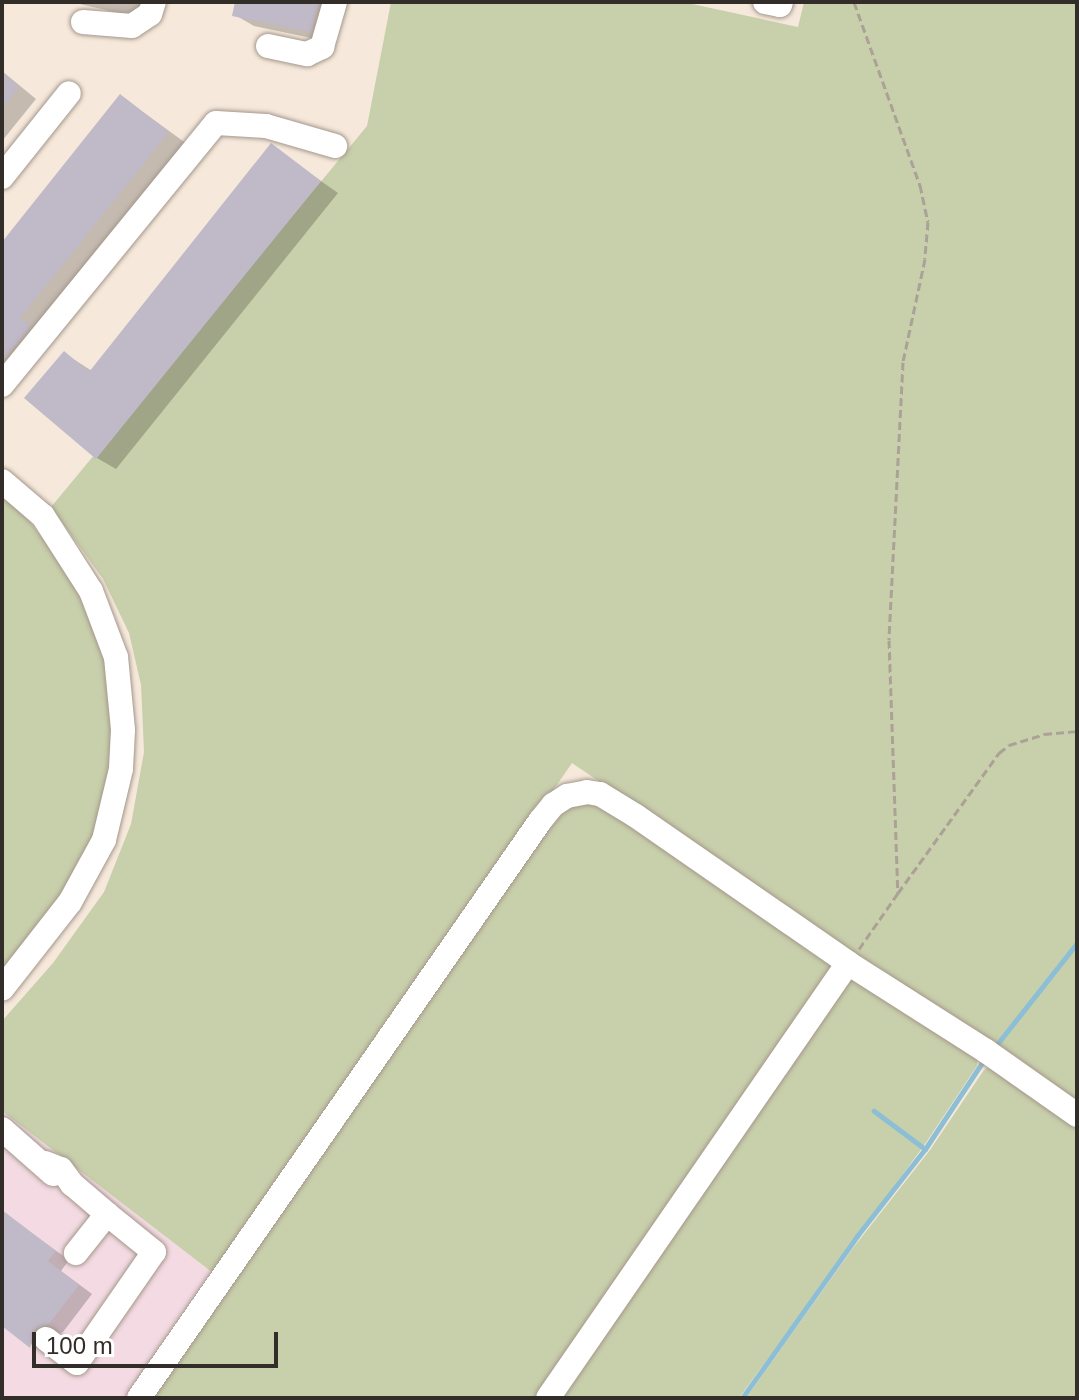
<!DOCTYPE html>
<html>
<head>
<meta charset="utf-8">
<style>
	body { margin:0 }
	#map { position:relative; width:1079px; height:1400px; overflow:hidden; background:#f6e9dc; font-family:Helvetica,sans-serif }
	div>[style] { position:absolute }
	.industrial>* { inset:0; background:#f3dae3 }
	.green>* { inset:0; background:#c8cfab }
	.shadow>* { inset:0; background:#0003 }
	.stream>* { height:5px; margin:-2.5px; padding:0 2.5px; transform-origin:2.5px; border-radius:2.5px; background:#8cbfd5 }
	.building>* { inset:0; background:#bfb9c8 }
	.path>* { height:3px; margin-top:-1.5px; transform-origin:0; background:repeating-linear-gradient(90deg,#aba197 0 8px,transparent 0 12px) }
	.roads { filter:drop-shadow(0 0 2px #a4978b) drop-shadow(0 0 2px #a4978b) }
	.minor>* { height:24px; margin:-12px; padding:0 12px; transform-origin:12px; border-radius:12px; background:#fff }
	span { translate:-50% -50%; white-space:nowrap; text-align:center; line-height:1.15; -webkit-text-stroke:6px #fff; paint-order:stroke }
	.frame { position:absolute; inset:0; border:4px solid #322d28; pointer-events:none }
	.scale { position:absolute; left:32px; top:1332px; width:246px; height:36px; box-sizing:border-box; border:4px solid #322d28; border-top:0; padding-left:10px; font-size:24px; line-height:28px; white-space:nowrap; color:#322d28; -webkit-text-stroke:6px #fff; paint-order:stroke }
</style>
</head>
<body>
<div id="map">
	<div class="industrial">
		<div style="clip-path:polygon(2px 1111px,217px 1276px,131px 1398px,2px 1398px)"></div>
	</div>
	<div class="green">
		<div style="clip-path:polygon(391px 2px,683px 2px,798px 27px,804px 2px,1077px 2px,1077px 1107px,572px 763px,217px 1276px,2px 1111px,2px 1021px,53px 963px,104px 892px,131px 824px,144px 752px,141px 685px,129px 633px,103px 579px,51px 507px,367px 126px)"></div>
		<div style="clip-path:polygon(2px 496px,27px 518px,74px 579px,108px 666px,114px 704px,111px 768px,101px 818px,65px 897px,2px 975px)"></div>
		<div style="clip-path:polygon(592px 798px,823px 950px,833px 968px,542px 1398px,147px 1398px,555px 809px)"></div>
		<div style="clip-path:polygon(852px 979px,978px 1053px,977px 1066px,925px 1144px,739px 1398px,551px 1398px,844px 981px)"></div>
		<div style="clip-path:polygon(993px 1064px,1077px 1121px,1077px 1398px,746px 1398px,853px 1248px,930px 1150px,984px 1070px)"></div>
	</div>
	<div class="shadow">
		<div style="clip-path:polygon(71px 2px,159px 2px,149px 20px)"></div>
		<div style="clip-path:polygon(237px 2px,341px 2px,330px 42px,254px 26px,235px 15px)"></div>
		<div style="clip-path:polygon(2px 71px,36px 99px,2px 141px)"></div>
		<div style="clip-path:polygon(121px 96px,187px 144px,2px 379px,2px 245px)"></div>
		<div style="clip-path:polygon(271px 146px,338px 193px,116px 469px,97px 458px,64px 353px,92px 371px)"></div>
		<div style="clip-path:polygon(2px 1212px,69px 1260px,61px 1271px,92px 1294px,63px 1332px,48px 1338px,45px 1354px,2px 1324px)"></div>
	</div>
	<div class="stream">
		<div style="left:994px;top:1048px;width:134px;rotate:-51.7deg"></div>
		<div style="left:925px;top:1149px;width:105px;rotate:-56.6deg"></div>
		<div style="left:742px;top:1398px;width:199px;rotate:-54.6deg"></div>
		<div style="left:857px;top:1236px;width:110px;rotate:-52deg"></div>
		<div style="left:925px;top:1149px;width:64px;rotate:-143.3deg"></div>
	</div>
	<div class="building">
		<div style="clip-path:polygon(235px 2px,319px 2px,311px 32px,232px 16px)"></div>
		<div style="clip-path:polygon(2px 73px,19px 87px,2px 108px)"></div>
		<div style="clip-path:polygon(120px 94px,169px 132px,20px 318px,31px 326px,2px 361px,2px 242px)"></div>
		<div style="clip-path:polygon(271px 143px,321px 181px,96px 459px,24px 398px,64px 351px,89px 372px)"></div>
		<div style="clip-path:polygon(2px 1210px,56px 1251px,48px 1261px,79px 1285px,49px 1324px,34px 1330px,30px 1348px,2px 1326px)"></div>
	</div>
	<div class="path">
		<div style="left:854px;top:2px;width:195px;rotate:70.2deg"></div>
		<div style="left:920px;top:185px;width:38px;rotate:78deg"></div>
		<div style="left:928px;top:222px;width:37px;rotate:95deg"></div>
		<div style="left:925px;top:259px;width:105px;rotate:102.1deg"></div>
		<div style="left:903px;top:362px;width:278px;rotate:92.9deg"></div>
		<div style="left:889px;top:640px;width:253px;rotate:88deg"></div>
		<div style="left:898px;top:893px;width:173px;rotate:-54.2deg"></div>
		<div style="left:999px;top:753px;width:13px;rotate:-39deg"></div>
		<div style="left:1009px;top:745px;width:37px;rotate:-17deg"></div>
		<div style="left:1044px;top:734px;width:33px;rotate:-5deg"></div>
		<div style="left:859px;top:949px;width:68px;rotate:-55.1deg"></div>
	</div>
	<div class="roads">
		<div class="minor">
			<div style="left:765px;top:2px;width:15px;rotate:11deg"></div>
			<div style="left:780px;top:5px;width:3px;rotate:-72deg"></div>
			<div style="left:83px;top:22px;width:49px;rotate:4.7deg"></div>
			<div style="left:132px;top:26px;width:22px;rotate:-34deg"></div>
			<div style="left:150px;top:14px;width:13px;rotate:-72deg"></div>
			<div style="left:268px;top:46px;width:40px;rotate:12deg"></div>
			<div style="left:307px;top:54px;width:17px;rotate:-25deg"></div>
			<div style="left:322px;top:47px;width:47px;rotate:-73.9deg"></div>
			<div style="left:2px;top:177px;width:107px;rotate:-51.4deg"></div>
			<div style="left:2px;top:385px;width:338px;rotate:-50.8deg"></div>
			<div style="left:216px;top:123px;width:50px;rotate:3.4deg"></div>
			<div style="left:266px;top:126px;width:72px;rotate:16.2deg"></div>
			<div style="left:2px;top:481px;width:54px;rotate:40.5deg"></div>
			<div style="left:43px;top:516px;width:89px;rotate:57.4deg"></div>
			<div style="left:91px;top:591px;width:71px;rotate:69.3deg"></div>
			<div style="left:116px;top:657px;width:73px;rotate:84.5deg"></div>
			<div style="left:123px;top:730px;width:39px;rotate:93deg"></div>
			<div style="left:121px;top:769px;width:73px;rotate:103.5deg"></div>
			<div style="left:104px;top:840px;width:71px;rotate:118.7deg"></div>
			<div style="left:70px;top:902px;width:110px;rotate:128deg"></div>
			<div style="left:848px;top:963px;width:164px;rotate:32.5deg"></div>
			<div style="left:986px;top:1051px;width:111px;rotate:35.1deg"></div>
			<div style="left:2px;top:1129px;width:68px;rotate:41.4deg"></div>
			<div style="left:45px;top:1163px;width:17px;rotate:21deg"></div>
			<div style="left:61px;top:1169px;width:19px;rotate:54deg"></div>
			<div style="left:72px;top:1184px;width:46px;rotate:40.6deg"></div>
			<div style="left:107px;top:1214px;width:50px;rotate:128.5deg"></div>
			<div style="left:46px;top:1339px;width:39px;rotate:38deg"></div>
			<div style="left:77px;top:1363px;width:135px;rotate:-55.3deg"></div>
			<div style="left:154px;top:1252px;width:60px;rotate:-141deg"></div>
			<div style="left:139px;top:1398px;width:703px;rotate:-55.2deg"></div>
			<div style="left:540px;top:821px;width:21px;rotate:-51deg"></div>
			<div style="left:553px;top:805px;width:17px;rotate:-33deg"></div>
			<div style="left:567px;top:796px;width:20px;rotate:-11deg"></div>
			<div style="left:587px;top:792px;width:13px;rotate:9deg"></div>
			<div style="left:600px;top:794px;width:42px;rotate:31.4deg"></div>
			<div style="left:636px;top:816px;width:258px;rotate:34.7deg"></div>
			<div style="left:848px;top:963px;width:528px;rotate:124.59deg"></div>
		</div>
	</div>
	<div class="frame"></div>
	<div class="scale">100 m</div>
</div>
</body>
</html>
